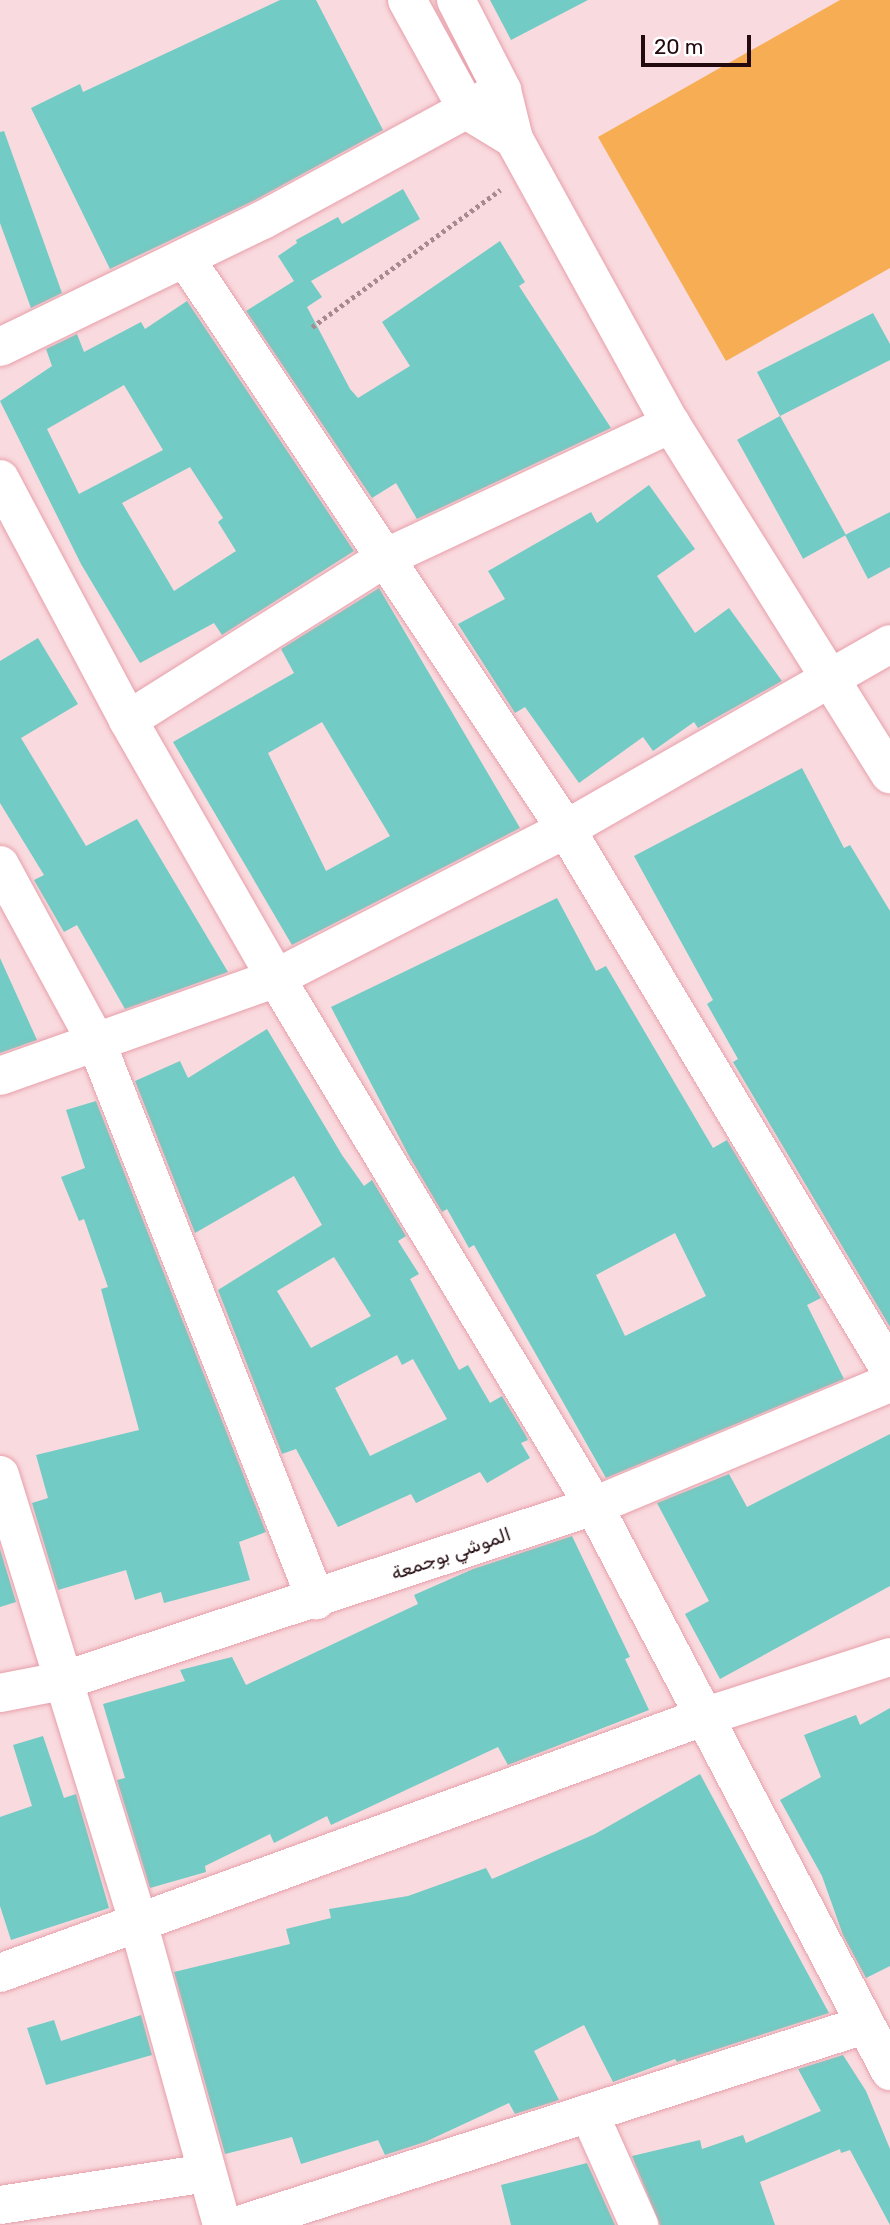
<!DOCTYPE html>
<html>
<head>
<meta charset="utf-8">
<style>
	body { margin:0 }
	#map { position:relative; width:890px; height:2225px; overflow:hidden; background:#f9dade; font-family:Rubik,Cairo,sans-serif }
	div>[style] { position:absolute }
	.green>* { inset:0; background:#f6ad53 }
	.building>* { inset:0; background:#72cbc4; transform-origin:0 0 }
	.path>* { height:4.5px; margin-top:-2.25px; transform-origin:0; background:repeating-linear-gradient(90deg,#a78a8f 0 3.5px,transparent 0 7px) }
	.roads { filter:drop-shadow(0 0 2px #e79faa) drop-shadow(0 0 2px #e79faa) }
	.minor>* { height:38px; margin:-19px; padding:0 19px; transform-origin:19px; border-radius:19px; background:#fff }
	span { translate:-50% -50%; white-space:nowrap; text-align:center; line-height:1.15; -webkit-text-stroke:5px #fff; paint-order:stroke }
	.street-label { font-size:19px; color:#230a0f }
	.scale { position:absolute; left:641px; top:35px; width:110px; height:32px; box-sizing:border-box; border:4px solid #230a0f; border-top:0; padding-left:9px; font-size:21px; line-height:24px; white-space:nowrap; color:#230a0f; -webkit-text-stroke:5px #fff; paint-order:stroke }
</style>
</head>
<body>
<div id="map">
	<div class="green">
		<div style="clip-path:polygon(840px 0,890px 0,890px 268px,726px 361px,598px 137px)"></div>
	</div>
	<div class="building">
		<div style="clip-path:polygon(280px 0,316px 0,383px 130px,253px 201px,110px 269px,31px 108px,80px 84px,83px 92px)"></div>
		<div style="clip-path:polygon(490px 0,588px 0,511px 40px)"></div>
		<div style="clip-path:polygon(4px 131px,62px 293px,31px 308px,0 223px,0 132px)"></div>
		<div style="clip-path:polygon(403px 189px,420px 219px,311px 281px,322px 297px,307px 307px,350px 389px,358px 398px,410px 366px,382px 322px,500px 241px,525px 282px,519px 286px,611px 428px,417px 519px,396px 483px,372px 498px,246px 311px,294px 281px,278px 256px,297px 243px,296px 240px,338px 217px,342px 224px)"></div>
		<div style="clip-path:polygon(evenodd,187px 301px,354px 551px,222px 635px,214px 623px,140px 663px,81px 564px,0 401px,52px 366px,46px 349px,77px 334px,84px 352px,141px 322px,145px 329px,187px 301px,124px 385px,163px 450px,79px 494px,47px 429px,124px 385px,187px 301px,190px 467px,223px 518px,218px 522px,236px 551px,174px 591px,122px 503px,190px 467px)"></div>
		<div style="clip-path:polygon(873px 313px,890px 344px,890px 360px,780px 416px,757px 372px)"></div>
		<div style="left:780px;top:416px;width:136px;height:49px;rotate:61deg"></div>
		<div style="clip-path:polygon(649px 485px,695px 549px,657px 576px,695px 633px,729px 608px,782px 681px,698px 728px,694px 722px,653px 751px,643px 737px,579px 783px,525px 707px,515px 713px,458px 624px,505px 599px,488px 571px,591px 512px,597px 523px)"></div>
		<div style="clip-path:polygon(890px 512px,890px 567px,868px 579px,845px 535px)"></div>
		<div style="clip-path:polygon(evenodd,379px 588px,520px 828px,292px 945px,173px 742px,294px 673px,281px 649px,379px 588px,322px 722px,390px 836px,326px 871px,268px 753px,322px 722px)"></div>
		<div style="clip-path:polygon(38px 638px,78px 704px,21px 738px,86px 846px,137px 819px,228px 972px,125px 1009px,77px 925px,64px 932px,34px 880px,44px 875px,0 803px,0 661px)"></div>
		<div style="clip-path:polygon(802px 768px,844px 848px,850px 845px,890px 911px,890px 1327px,733px 1062px,738px 1059px,707px 1004px,713px 1000px,634px 856px)"></div>
		<div style="clip-path:polygon(evenodd,557px 898px,596px 971px,606px 966px,713px 1148px,727px 1140px,821px 1298px,807px 1305px,844px 1379px,606px 1478px,474px 1245px,469px 1248px,447px 1209px,442px 1212px,409px 1156px,331px 1007px,557px 898px,675px 1233px,706px 1296px,625px 1336px,596px 1275px,675px 1233px)"></div>
		<div style="clip-path:polygon(0 958px,37px 1040px,0 1053px)"></div>
		<div style="clip-path:polygon(evenodd,267px 1029px,342px 1155px,364px 1186px,372px 1180px,406px 1236px,398px 1241px,419px 1274px,410px 1279px,459px 1370px,468px 1365px,490px 1403px,502px 1396px,525px 1434px,528px 1440px,521px 1443px,530px 1458px,487px 1483px,480px 1472px,416px 1503px,411px 1494px,338px 1527px,296px 1449px,282px 1454px,218px 1290px,322px 1225px,294px 1176px,195px 1233px,135px 1081px,180px 1061px,188px 1078px,267px 1029px,334px 1257px,371px 1316px,311px 1348px,277px 1291px,334px 1257px,267px 1029px,397px 1355px,402px 1365px,413px 1359px,447px 1419px,370px 1456px,335px 1388px,397px 1355px)"></div>
		<div style="clip-path:polygon(96px 1101px,266px 1532px,239px 1542px,250px 1580px,164px 1603px,161px 1592px,135px 1600px,126px 1570px,58px 1590px,32px 1503px,48px 1498px,36px 1455px,139px 1430px,101px 1289px,108px 1287px,84px 1219px,79px 1221px,61px 1177px,85px 1168px,66px 1110px)"></div>
		<div style="clip-path:polygon(890px 1434px,890px 1586px,720px 1679px,685px 1614px,709px 1601px,657px 1503px,729px 1474px,747px 1507px)"></div>
		<div style="clip-path:polygon(572px 1536px,630px 1657px,625px 1659px,649px 1710px,508px 1765px,498px 1747px,331px 1825px,327px 1816px,274px 1843px,270px 1834px,205px 1866px,206px 1872px,150px 1888px,117px 1780px,125px 1778px,103px 1704px,185px 1681px,180px 1670px,232px 1657px,246px 1685px,418px 1604px,414px 1595px,473px 1569px)"></div>
		<div style="clip-path:polygon(0 1549px,16px 1602px,0 1607px)"></div>
		<div style="clip-path:polygon(890px 1708px,890px 1966px,866px 1978px,843px 1935px,822px 1876px,780px 1800px,821px 1777px,804px 1735px,856px 1715px,860px 1725px)"></div>
		<div style="clip-path:polygon(43px 1736px,64px 1798px,76px 1794px,109px 1908px,11px 1940px,0 1906px,0 1817px,32px 1806px,13px 1745px)"></div>
		<div style="clip-path:polygon(700px 1774px,829px 2013px,677px 2062px,675px 2059px,613px 2082px,584px 2025px,534px 2051px,559px 2100px,515px 2114px,509px 2103px,425px 2142px,385px 2155px,378px 2140px,301px 2164px,292px 2137px,225px 2154px,174px 1972px,290px 1944px,286px 1929px,331px 1918px,329px 1909px,408px 1896px,486px 1868px,492px 1879px,595px 1834px)"></div>
		<div style="clip-path:polygon(141px 2015px,152px 2055px,46px 2085px,27px 2028px,54px 2020px,61px 2041px)"></div>
		<div style="clip-path:polygon(843px 2055px,866px 2091px,890px 2149px,890px 2225px,850px 2150px,841px 2153px,840px 2149px,760px 2182px,775px 2225px,660px 2225px,632px 2156px,700px 2140px,702px 2149px,743px 2135px,746px 2143px,821px 2111px,798px 2069px)"></div>
		<div style="clip-path:polygon(587px 2163px,615px 2225px,511px 2225px,501px 2185px)"></div>
	</div>
	<div class="path">
		<div style="left:312px;top:327px;width:233px;rotate:-36.1deg"></div>
	</div>
	<div class="roads">
		<div class="minor">
			<div style="left:407px;top:0;width:127px;rotate:61.2deg"></div>
			<div style="left:468px;top:111px;width:54px;rotate:31.3deg"></div>
			<div style="left:514px;top:139px;width:50px;rotate:-103.8deg"></div>
			<div style="left:502px;top:90px;width:101px;rotate:-117.1deg"></div>
			<div style="left:514px;top:139px;width:325px;rotate:61.2deg"></div>
			<div style="left:671px;top:424px;width:413px;rotate:58deg"></div>
			<div style="left:185px;top:258px;width:686px;rotate:56.29deg"></div>
			<div style="left:566px;top:829px;width:631px;rotate:59.08deg"></div>
			<div style="left:0;top:347px;width:292px;rotate:-25.8deg"></div>
			<div style="left:263px;top:220px;width:272px;rotate:-28.5deg"></div>
			<div style="left:0;top:479px;width:273px;rotate:62deg"></div>
			<div style="left:128px;top:720px;width:297px;rotate:60.2deg"></div>
			<div style="left:276px;top:978px;width:616px;rotate:58.94deg"></div>
			<div style="left:594px;top:1506px;width:638px;rotate:62.35deg"></div>
			<div style="left:128px;top:720px;width:304px;rotate:-32.2deg"></div>
			<div style="left:385px;top:558px;width:316px;rotate:-25.1deg"></div>
			<div style="left:0;top:865px;width:204px;rotate:61.5deg"></div>
			<div style="left:97px;top:1044px;width:598px;rotate:68.5deg"></div>
			<div style="left:0;top:1076px;width:293px;rotate:-19.5deg"></div>
			<div style="left:276px;top:978px;width:326px;rotate:-27.2deg"></div>
			<div style="left:566px;top:829px;width:373px;rotate:-29.7deg"></div>
			<div style="left:0;top:1475px;width:468px;rotate:72.8deg"></div>
			<div style="left:138px;top:1922px;width:314px;rotate:74.5deg"></div>
			<div style="left:0;top:1693px;width:63px;rotate:-11deg"></div>
			<div style="left:62px;top:1681px;width:560px;rotate:-18.21deg"></div>
			<div style="left:594px;top:1506px;width:321px;rotate:-22.6deg"></div>
			<div style="left:0;top:1973px;width:748px;rotate:-20.01deg"></div>
			<div style="left:703px;top:1717px;width:196px;rotate:-17.8deg"></div>
			<div style="left:589px;top:2113px;width:123px;rotate:65.9deg"></div>
			<div style="left:0;top:2205px;width:209px;rotate:-8.8deg"></div>
			<div style="left:239px;top:2225px;width:656px;rotate:-17.74deg"></div>
		</div>
	</div>
	<div class="street-label">
		<span style="left:451px;top:1554px;rotate:-19deg">الموشي بوجمعة</span>
	</div>
	<div class="scale">20 m</div>
</div>
</body>
</html>
